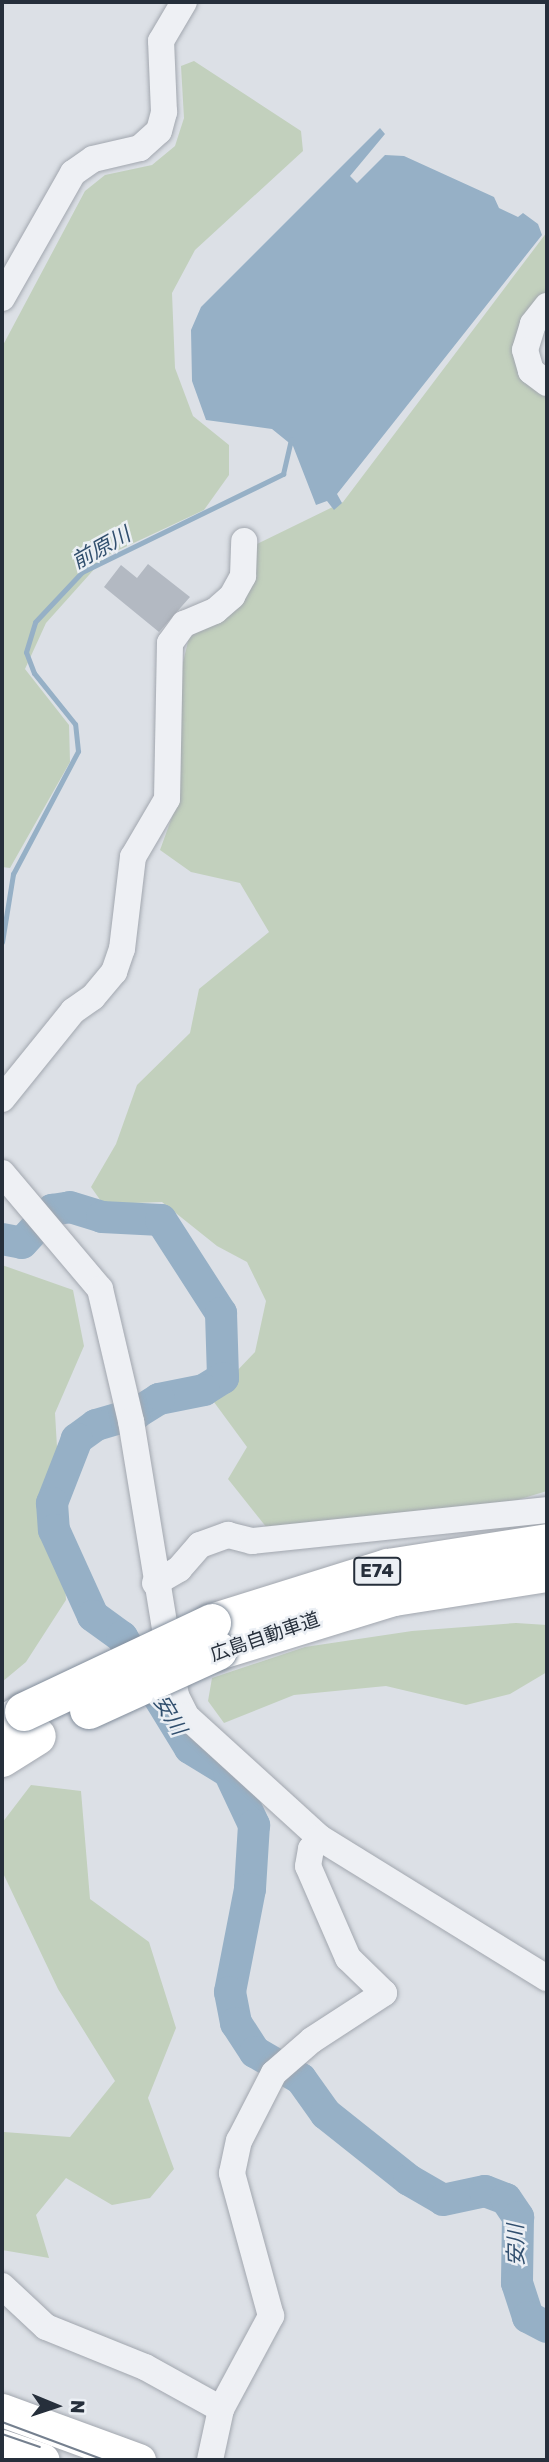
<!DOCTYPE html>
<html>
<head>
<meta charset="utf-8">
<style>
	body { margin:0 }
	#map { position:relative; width:549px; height:2462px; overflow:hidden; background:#dce0e6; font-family:Rubik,"Noto Sans JP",sans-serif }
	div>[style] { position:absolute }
	.green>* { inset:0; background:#c2d0bd }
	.water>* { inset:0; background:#96b0c6 }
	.stream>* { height:5px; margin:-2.5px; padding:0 2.5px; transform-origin:2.5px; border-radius:2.5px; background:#96b0c6 }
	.river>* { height:32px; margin:-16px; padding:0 16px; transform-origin:16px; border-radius:16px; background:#96b0c6 }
	.building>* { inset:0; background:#b3b9c2 }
	.roads { filter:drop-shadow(0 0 2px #a2a7af) drop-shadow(0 0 2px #a2a7af) }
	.minor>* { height:26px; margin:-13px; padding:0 13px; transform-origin:13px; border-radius:13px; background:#eef0f4 }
	.major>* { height:33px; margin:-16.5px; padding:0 16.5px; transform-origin:16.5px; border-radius:16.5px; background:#fff }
	.highway>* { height:38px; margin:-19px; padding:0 19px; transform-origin:19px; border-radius:19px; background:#fff }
	.tram>* { height:2px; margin:-1px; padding:0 1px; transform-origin:1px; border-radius:1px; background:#75808f }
	.bridges { filter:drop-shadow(0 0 2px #838e9c) drop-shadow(0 0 2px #838e9c) }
	.highway-bridge>* { height:38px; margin:-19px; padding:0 19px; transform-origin:19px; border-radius:19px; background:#fff }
	span { translate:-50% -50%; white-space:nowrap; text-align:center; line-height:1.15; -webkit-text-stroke:5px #ebeff4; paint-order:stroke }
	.shield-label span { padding:2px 5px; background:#ebeff4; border:2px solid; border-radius:5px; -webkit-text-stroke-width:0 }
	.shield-label { font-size:18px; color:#262f3b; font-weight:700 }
	.street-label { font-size:19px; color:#262f3b }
	.water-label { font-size:21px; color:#314f6e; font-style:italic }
	.frame { position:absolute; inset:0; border:4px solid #262f3b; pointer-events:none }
	.north { position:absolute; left:21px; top:2371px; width:70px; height:70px; -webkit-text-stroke:5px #ebeff4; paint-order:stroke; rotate:92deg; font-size:19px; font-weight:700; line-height:28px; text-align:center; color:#262f3b }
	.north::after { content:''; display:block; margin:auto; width:24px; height:32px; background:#262f3b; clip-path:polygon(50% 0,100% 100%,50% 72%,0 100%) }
</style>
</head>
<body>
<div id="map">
	<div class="green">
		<div style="clip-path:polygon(194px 61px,301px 131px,303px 151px,195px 250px,172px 293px,175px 368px,193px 416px,229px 445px,229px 475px,204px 510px,106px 556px,46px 623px,25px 669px,69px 725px,70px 762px,10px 868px,2px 867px,2px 347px,85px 191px,105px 175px,152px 165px,175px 146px,184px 118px,181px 66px)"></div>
		<div style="clip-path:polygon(547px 232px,547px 292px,525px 321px,519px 373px,547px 395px,547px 1491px,494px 1507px,267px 1528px,228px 1479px,247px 1447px,211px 1398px,255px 1352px,266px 1301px,247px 1262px,217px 1246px,162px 1202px,103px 1204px,91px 1187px,116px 1144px,137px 1085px,190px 1033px,199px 989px,269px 932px,240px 883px,191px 872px,160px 850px,176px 806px,181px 770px,181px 671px,189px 637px,227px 611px,251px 582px,257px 544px,343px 502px)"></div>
		<div style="clip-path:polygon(2px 1265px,73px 1290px,84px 1346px,55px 1413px,66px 1600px,26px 1662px,2px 1682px)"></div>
		<div style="clip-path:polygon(516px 1623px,547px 1625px,547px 1672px,510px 1694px,466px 1705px,386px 1686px,294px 1695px,224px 1723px,208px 1701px,212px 1678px,305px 1647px,412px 1631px)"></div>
		<div style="clip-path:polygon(31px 1785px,81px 1791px,90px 1899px,149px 1942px,176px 2028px,148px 2098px,174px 2169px,150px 2198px,112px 2205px,66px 2178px,36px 2215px,49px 2258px,2px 2250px,2px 2127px,4px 2132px,70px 2137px,115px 2081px,58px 1989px,2px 1871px,2px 1823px)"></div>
	</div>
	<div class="water">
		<div style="clip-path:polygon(380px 128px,385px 134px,350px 176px,357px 183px,385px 155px,404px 156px,494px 197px,499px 208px,518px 217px,523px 213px,538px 224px,542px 235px,337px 494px,342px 503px,334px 510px,327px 501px,316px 505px,293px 446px,272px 429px,206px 420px,192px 381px,191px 330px,201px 307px)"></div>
	</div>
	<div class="stream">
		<div style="left:2px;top:942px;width:69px;rotate:-80.8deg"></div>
		<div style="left:13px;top:874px;width:139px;rotate:-62.1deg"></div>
		<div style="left:78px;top:751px;width:27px;rotate:-96deg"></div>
		<div style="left:75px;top:724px;width:65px;rotate:-128.8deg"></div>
		<div style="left:34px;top:673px;width:22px;rotate:-111deg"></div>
		<div style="left:26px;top:652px;width:31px;rotate:-73deg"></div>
		<div style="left:35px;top:622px;width:69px;rotate:-46.8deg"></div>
		<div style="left:82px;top:572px;width:224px;rotate:-26deg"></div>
		<div style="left:283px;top:474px;width:36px;rotate:-77deg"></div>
	</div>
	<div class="river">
		<div style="left:2px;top:1239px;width:20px;rotate:11deg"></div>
		<div style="left:22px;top:1243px;width:45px;rotate:-47.7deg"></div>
		<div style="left:52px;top:1210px;width:18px;rotate:-9deg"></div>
		<div style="left:70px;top:1207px;width:34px;rotate:17deg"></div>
		<div style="left:102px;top:1217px;width:59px;rotate:2.9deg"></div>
		<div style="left:161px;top:1220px;width:111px;rotate:57.2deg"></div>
		<div style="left:221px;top:1313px;width:65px;rotate:88.2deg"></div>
		<div style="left:223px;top:1378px;width:22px;rotate:148deg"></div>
		<div style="left:204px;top:1390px;width:46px;rotate:168.7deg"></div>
		<div style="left:159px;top:1399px;width:26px;rotate:148deg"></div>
		<div style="left:137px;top:1413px;width:43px;rotate:163.7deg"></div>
		<div style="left:96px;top:1425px;width:24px;rotate:144deg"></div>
		<div style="left:77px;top:1439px;width:69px;rotate:111.3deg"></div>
		<div style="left:52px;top:1503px;width:27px;rotate:86deg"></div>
		<div style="left:54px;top:1530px;width:94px;rotate:65.6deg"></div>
		<div style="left:93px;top:1616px;width:36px;rotate:36deg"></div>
		<div style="left:122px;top:1637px;width:130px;rotate:58.5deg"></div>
		<div style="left:190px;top:1748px;width:46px;rotate:31.6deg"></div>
		<div style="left:229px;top:1772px;width:59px;rotate:64.7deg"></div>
		<div style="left:254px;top:1825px;width:64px;rotate:93.6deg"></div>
		<div style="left:250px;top:1889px;width:105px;rotate:101deg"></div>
		<div style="left:230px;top:1992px;width:32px;rotate:79deg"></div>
		<div style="left:236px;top:2023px;width:35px;rotate:57deg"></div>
		<div style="left:255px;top:2052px;width:53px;rotate:30.4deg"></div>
		<div style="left:301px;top:2079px;width:43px;rotate:54.5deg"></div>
		<div style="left:326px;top:2114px;width:106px;rotate:38.5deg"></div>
		<div style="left:409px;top:2180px;width:39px;rotate:30deg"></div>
		<div style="left:443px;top:2200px;width:43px;rotate:-12.1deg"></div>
		<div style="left:485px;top:2191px;width:22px;rotate:21deg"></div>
		<div style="left:506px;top:2199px;width:22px;rotate:56deg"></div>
		<div style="left:518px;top:2217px;width:66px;rotate:90.9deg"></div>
		<div style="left:517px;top:2283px;width:36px;rotate:72deg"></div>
		<div style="left:528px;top:2317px;width:21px;rotate:28deg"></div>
	</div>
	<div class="building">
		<div style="clip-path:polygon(148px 564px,190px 597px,159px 632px,104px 587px,121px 565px,137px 578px)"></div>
	</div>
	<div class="roads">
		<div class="minor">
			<div style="left:2px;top:298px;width:144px;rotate:-60.4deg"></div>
			<div style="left:73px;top:173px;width:24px;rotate:-35deg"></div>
			<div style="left:93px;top:159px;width:48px;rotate:-13.2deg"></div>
			<div style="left:140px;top:148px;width:25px;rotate:-42deg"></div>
			<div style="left:159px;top:131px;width:20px;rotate:-75deg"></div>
			<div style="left:164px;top:112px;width:71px;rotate:-92.4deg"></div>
			<div style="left:161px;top:41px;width:45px;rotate:-59.5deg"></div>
			<div style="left:547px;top:306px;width:23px;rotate:128deg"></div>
			<div style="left:533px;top:324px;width:27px;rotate:107deg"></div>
			<div style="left:525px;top:350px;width:22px;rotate:74deg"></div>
			<div style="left:531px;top:371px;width:20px;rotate:37deg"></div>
			<div style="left:2px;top:1099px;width:113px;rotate:-51.1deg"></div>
			<div style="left:73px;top:1011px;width:24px;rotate:-35deg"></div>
			<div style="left:93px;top:997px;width:33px;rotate:-50deg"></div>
			<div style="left:114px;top:972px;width:24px;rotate:-71deg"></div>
			<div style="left:122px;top:949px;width:93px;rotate:-83.2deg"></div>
			<div style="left:133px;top:857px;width:67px;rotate:-59.6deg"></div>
			<div style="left:167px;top:799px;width:156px;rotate:-88.9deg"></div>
			<div style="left:170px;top:643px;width:24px;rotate:-54deg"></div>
			<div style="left:184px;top:624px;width:34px;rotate:-23deg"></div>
			<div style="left:215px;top:611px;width:23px;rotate:-41deg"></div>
			<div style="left:232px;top:596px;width:23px;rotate:-61deg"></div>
			<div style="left:243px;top:576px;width:35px;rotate:-88deg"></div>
			<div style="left:2px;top:1173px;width:152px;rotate:49.8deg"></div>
			<div style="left:100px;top:1289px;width:136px;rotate:76.8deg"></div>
			<div style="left:131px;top:1421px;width:279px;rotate:80.7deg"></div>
			<div style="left:176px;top:1696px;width:22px;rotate:63deg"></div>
			<div style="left:186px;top:1716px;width:181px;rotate:42.3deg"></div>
			<div style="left:320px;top:1838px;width:267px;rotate:31.7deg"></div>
			<div style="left:155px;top:1583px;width:28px;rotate:-30deg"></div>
			<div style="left:179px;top:1569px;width:32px;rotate:-49deg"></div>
			<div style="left:200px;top:1545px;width:30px;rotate:-20deg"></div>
			<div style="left:228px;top:1535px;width:25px;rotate:14deg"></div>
			<div style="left:252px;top:1541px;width:297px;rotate:-6deg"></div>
			<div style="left:2px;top:2286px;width:60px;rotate:43deg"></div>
			<div style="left:46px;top:2327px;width:107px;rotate:22deg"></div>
			<div style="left:145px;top:2367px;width:87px;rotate:28.9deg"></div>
			<div style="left:210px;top:2460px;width:52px;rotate:-77.8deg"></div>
			<div style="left:221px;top:2409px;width:106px;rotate:-61.7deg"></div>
			<div style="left:271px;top:2316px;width:148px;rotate:-105.3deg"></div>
			<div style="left:232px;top:2173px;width:33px;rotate:-78deg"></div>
			<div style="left:239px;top:2141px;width:76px;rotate:-62.8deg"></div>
			<div style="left:274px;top:2073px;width:50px;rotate:-41deg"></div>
			<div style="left:312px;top:2040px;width:86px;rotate:-33.1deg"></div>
			<div style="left:384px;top:1993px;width:50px;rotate:-135.8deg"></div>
			<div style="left:348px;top:1958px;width:100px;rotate:-113.5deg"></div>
			<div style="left:308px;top:1866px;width:17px;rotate:-80deg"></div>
			<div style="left:311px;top:1849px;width:14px;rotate:-51deg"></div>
		</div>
		<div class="major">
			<div style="left:2px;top:2410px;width:146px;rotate:20.1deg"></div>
			<div style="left:2px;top:2446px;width:43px;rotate:18.9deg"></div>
		</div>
		<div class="highway">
			<div style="left:212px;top:1623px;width:184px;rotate:-17.4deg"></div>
			<div style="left:388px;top:1568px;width:161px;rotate:-8.9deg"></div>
			<div style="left:218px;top:1651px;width:184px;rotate:-17.1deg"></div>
			<div style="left:394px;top:1597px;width:155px;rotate:-8.9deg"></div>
			<div style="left:2px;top:1726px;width:26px;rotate:-32deg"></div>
			<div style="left:2px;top:1758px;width:41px;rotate:-32.2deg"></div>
		</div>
	</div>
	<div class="tram">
		<div style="left:2px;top:2422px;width:109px;rotate:20.4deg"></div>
		<div style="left:2px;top:2434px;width:40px;rotate:18.9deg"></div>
	</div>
	<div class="bridges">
		<div class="highway-bridge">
			<div style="left:89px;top:1710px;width:142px;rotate:-24.6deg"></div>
			<div style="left:24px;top:1712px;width:208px;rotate:-25.3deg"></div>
		</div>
	</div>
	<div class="shield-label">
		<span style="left:377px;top:1571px">E74</span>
	</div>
	<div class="street-label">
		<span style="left:265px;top:1637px;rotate:-19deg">広島自動車道</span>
	</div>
	<div class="water-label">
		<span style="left:101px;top:548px;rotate:-29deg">前原川</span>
		<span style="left:170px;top:1715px;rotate:59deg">安川</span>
		<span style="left:516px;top:2245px;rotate:-91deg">安川</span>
	</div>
	<div class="frame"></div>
	<div class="north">N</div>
</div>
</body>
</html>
